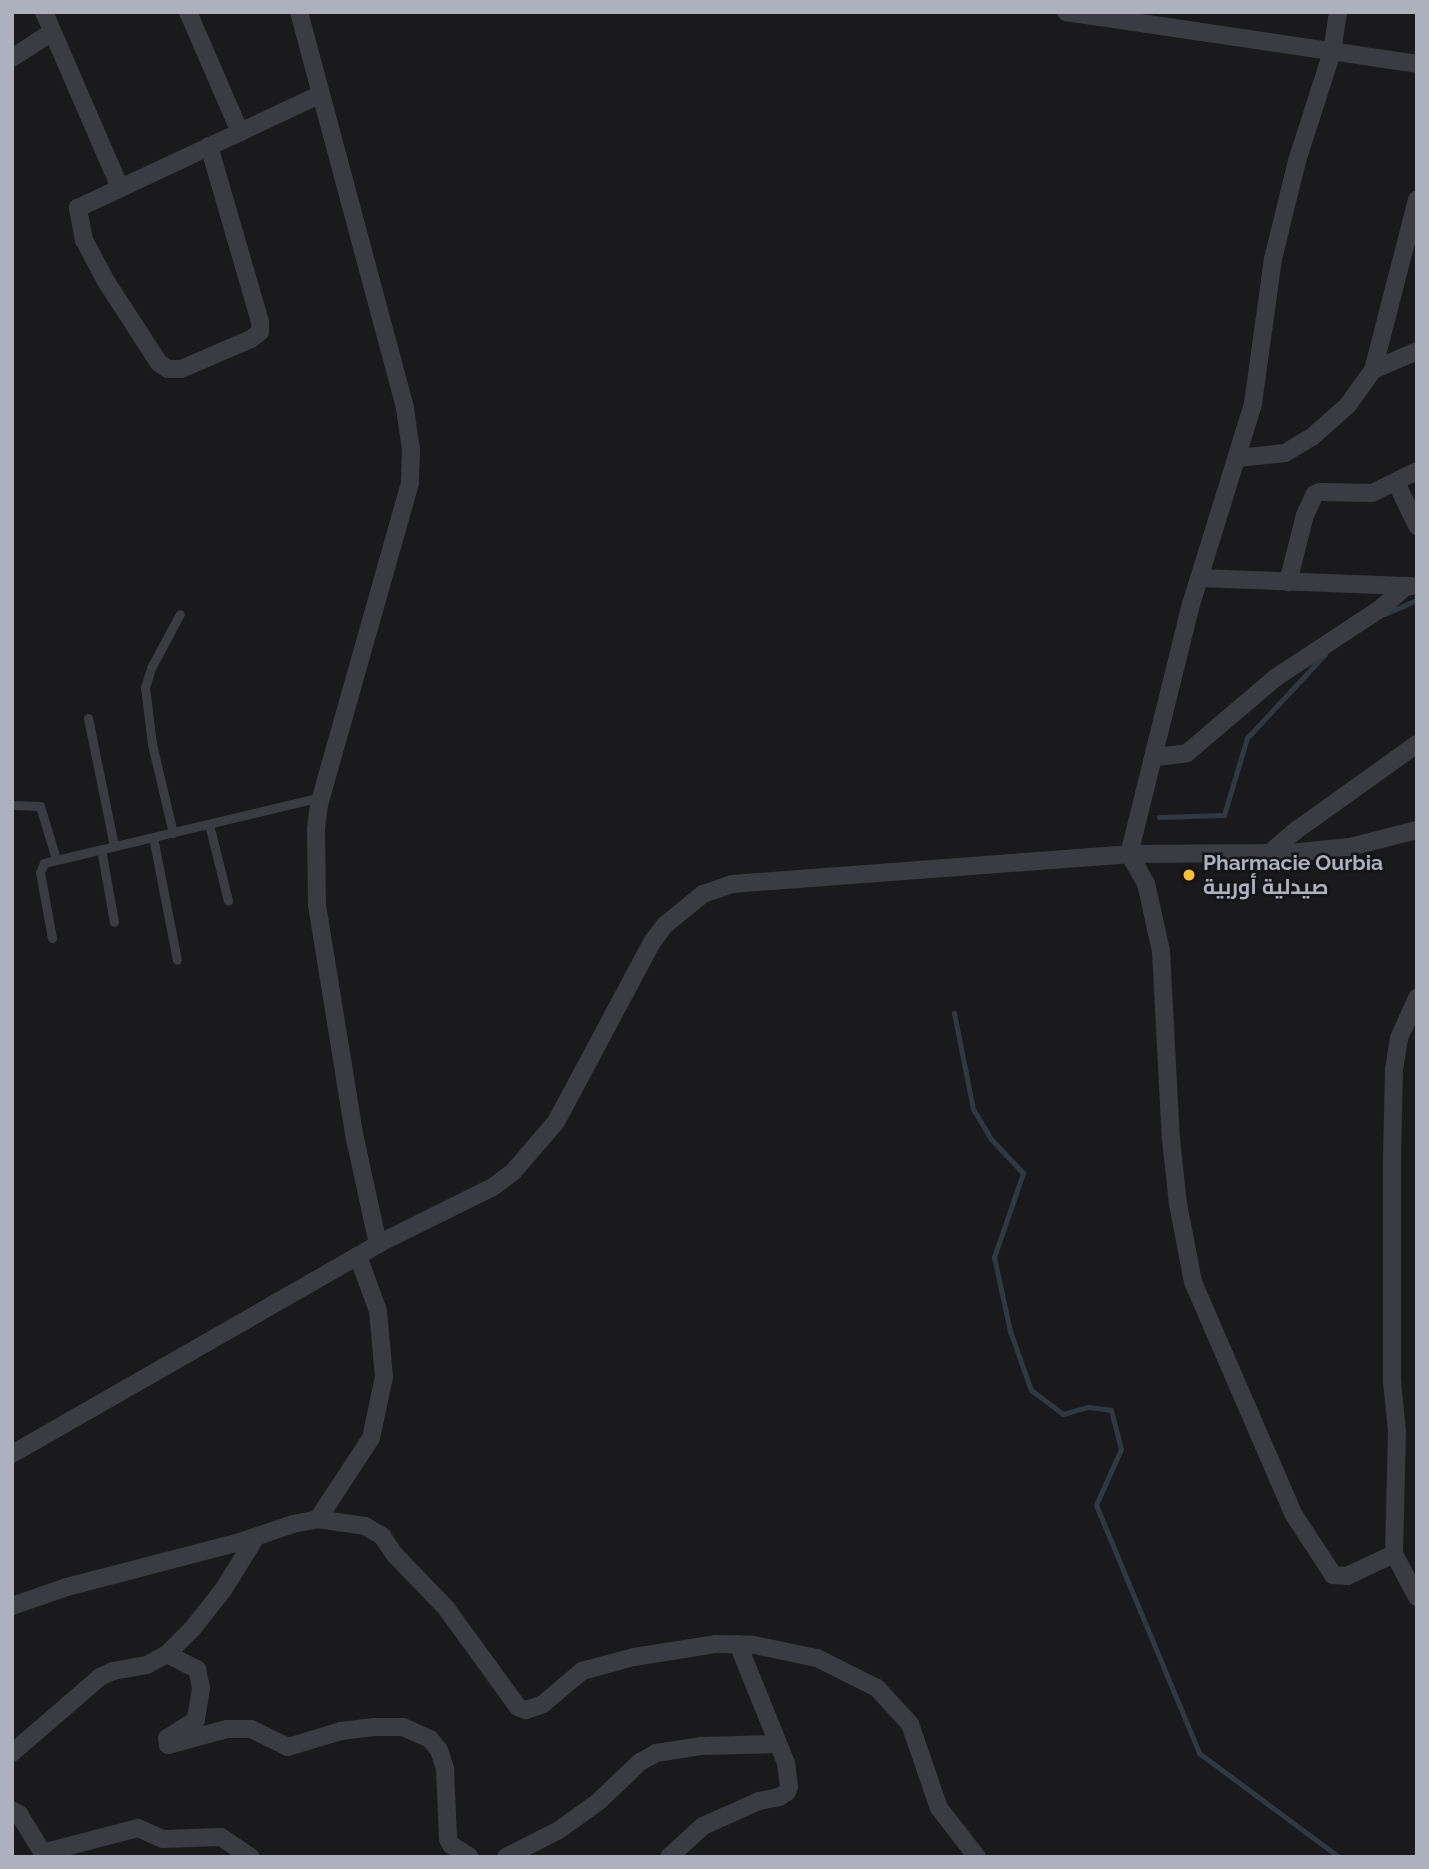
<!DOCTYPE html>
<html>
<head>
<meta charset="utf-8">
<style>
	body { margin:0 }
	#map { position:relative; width:1429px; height:1869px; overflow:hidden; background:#1a1a1d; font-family:Raleway,Cairo,sans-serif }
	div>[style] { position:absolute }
	.stream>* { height:5px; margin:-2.5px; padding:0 2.5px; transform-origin:2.5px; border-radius:2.5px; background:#2f3942 }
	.lane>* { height:9px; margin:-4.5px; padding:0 4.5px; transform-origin:4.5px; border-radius:4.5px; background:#3b3c42 }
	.street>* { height:18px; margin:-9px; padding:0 9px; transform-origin:9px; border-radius:9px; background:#3b3c42 }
	.dots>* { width:19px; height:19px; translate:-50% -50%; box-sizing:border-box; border:4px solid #151518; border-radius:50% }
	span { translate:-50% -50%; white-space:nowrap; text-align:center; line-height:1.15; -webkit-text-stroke:5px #151518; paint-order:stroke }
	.poi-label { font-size:21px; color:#acb1bd; font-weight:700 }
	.left { translate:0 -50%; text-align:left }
	.frame { position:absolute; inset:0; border:14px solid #acb1bd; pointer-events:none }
</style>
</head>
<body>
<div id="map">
	<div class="stream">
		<div style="left:1385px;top:614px;width:35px;rotate:-24deg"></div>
		<div style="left:1159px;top:817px;width:65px;rotate:-1.8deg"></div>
		<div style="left:1224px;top:815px;width:80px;rotate:-73.4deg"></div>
		<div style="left:1247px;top:738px;width:115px;rotate:-47.1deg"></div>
		<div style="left:954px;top:1013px;width:98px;rotate:78.8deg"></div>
		<div style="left:973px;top:1109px;width:35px;rotate:59deg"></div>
		<div style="left:991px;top:1139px;width:47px;rotate:46.7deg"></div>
		<div style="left:1023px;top:1173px;width:89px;rotate:109deg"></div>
		<div style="left:994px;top:1257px;width:76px;rotate:77.8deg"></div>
		<div style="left:1010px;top:1331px;width:63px;rotate:70.4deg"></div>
		<div style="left:1031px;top:1390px;width:40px;rotate:37deg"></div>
		<div style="left:1063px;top:1414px;width:26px;rotate:-16deg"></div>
		<div style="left:1088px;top:1407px;width:23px;rotate:7deg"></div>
		<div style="left:1111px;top:1410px;width:40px;rotate:75.6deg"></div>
		<div style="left:1121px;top:1449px;width:61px;rotate:114.1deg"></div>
		<div style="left:1096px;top:1505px;width:269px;rotate:67.4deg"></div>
		<div style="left:1199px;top:1753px;width:174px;rotate:36.6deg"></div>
	</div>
	<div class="lane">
		<div style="left:88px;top:718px;width:131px;rotate:78.5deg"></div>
		<div style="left:12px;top:805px;width:28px;rotate:2deg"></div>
		<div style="left:40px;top:806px;width:55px;rotate:73.2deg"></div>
		<div style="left:209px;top:824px;width:79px;rotate:76.1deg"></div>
		<div style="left:173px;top:833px;width:91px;rotate:-103.3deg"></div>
		<div style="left:152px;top:744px;width:57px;rotate:-97deg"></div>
		<div style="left:145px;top:687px;width:20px;rotate:-72deg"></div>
		<div style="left:151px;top:668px;width:61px;rotate:-61.8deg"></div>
		<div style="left:153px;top:837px;width:125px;rotate:79deg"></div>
		<div style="left:101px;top:849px;width:74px;rotate:79.9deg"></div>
		<div style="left:52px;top:938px;width:67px;rotate:-100.3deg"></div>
		<div style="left:40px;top:872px;width:10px;rotate:-66deg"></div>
		<div style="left:44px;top:863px;width:285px;rotate:-13.4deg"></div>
	</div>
	<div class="street">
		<div style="left:44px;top:12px;width:192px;rotate:66.6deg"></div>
		<div style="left:188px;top:12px;width:131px;rotate:66.6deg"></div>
		<div style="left:299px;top:12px;width:410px;rotate:75deg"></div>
		<div style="left:405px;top:408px;width:42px;rotate:81.9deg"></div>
		<div style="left:411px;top:450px;width:33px;rotate:92deg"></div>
		<div style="left:410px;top:483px;width:334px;rotate:105.8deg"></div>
		<div style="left:319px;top:804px;width:26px;rotate:97deg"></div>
		<div style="left:316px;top:830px;width:75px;rotate:89.2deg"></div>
		<div style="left:317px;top:905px;width:232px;rotate:80.8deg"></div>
		<div style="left:354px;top:1134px;width:113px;rotate:77.7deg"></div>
		<div style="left:1066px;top:12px;width:355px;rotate:8.4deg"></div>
		<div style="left:1338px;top:12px;width:40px;rotate:98.5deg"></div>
		<div style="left:1332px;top:52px;width:114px;rotate:107.8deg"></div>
		<div style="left:1297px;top:161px;width:101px;rotate:103.8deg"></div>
		<div style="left:1273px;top:259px;width:146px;rotate:97.9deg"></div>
		<div style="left:1253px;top:404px;width:209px;rotate:107.2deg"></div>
		<div style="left:1191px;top:604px;width:258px;rotate:103.9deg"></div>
		<div style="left:1129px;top:854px;width:34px;rotate:60deg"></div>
		<div style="left:1146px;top:883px;width:70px;rotate:77.6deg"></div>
		<div style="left:1161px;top:951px;width:188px;rotate:87deg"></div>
		<div style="left:1171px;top:1139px;width:65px;rotate:83.9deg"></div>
		<div style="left:1178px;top:1204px;width:79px;rotate:79.1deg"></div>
		<div style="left:1193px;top:1282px;width:254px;rotate:66.6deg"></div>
		<div style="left:1294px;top:1515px;width:66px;rotate:56.8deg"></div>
		<div style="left:1330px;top:1570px;width:6px;rotate:59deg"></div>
		<div style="left:1333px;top:1575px;width:14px;rotate:4deg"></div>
		<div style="left:1347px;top:1576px;width:52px;rotate:-25.1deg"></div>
		<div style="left:12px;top:58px;width:48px;rotate:-33deg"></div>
		<div style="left:209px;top:146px;width:183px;rotate:73.8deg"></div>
		<div style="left:260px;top:322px;width:10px;rotate:90deg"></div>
		<div style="left:260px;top:332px;width:11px;rotate:142deg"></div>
		<div style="left:251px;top:339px;width:76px;rotate:156.8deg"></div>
		<div style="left:181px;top:369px;width:13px;rotate:180deg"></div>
		<div style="left:168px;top:369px;width:11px;rotate:-146deg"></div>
		<div style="left:159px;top:363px;width:95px;rotate:-123deg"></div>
		<div style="left:107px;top:283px;width:49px;rotate:-118.1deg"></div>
		<div style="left:84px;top:240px;width:33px;rotate:-101deg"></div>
		<div style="left:78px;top:208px;width:266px;rotate:-25.1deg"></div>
		<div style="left:1373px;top:370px;width:48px;rotate:-23.4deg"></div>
		<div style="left:1238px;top:458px;width:47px;rotate:-6.1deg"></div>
		<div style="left:1285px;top:453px;width:31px;rotate:-31deg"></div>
		<div style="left:1312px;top:437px;width:48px;rotate:-41.6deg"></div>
		<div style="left:1348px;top:405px;width:43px;rotate:-54.5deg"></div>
		<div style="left:1373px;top:370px;width:176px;rotate:-75.5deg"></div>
		<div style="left:1396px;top:482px;width:49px;rotate:64.5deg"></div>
		<div style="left:1199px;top:578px;width:213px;rotate:2.2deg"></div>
		<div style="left:1288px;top:582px;width:69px;rotate:-75.8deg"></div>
		<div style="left:1305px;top:515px;width:23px;rotate:-65deg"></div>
		<div style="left:1315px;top:494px;width:5px;rotate:-22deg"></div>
		<div style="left:1320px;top:492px;width:52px;rotate:1.1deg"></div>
		<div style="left:1372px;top:493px;width:50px;rotate:-26.1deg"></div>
		<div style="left:1156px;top:757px;width:31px;rotate:-7deg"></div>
		<div style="left:1187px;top:753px;width:116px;rotate:-40.4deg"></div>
		<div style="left:1275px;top:678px;width:126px;rotate:-33.3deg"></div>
		<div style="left:1380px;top:609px;width:35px;rotate:-41deg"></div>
		<div style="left:1270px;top:853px;width:32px;rotate:-41deg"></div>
		<div style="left:1294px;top:832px;width:151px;rotate:-35.6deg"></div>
		<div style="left:1417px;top:998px;width:44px;rotate:114.2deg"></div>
		<div style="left:1399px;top:1038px;width:33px;rotate:99deg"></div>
		<div style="left:1394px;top:1071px;width:91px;rotate:91.3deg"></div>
		<div style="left:1392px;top:1162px;width:219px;rotate:90deg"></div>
		<div style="left:1392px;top:1381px;width:50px;rotate:84.3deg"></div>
		<div style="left:1397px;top:1431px;width:123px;rotate:91.4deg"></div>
		<div style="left:1394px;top:1554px;width:49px;rotate:61.9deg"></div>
		<div style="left:12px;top:1454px;width:422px;rotate:-29.8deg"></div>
		<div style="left:378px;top:1244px;width:128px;rotate:-26.4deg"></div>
		<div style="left:493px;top:1187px;width:25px;rotate:-37deg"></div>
		<div style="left:513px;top:1172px;width:66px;rotate:-49.3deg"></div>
		<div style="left:556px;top:1122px;width:204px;rotate:-61.9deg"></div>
		<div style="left:652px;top:942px;width:21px;rotate:-53deg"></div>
		<div style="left:665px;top:925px;width:49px;rotate:-39.2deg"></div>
		<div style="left:703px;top:894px;width:31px;rotate:-19deg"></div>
		<div style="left:732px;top:884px;width:398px;rotate:-4.3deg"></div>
		<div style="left:1129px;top:854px;width:162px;rotate:-0.4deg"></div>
		<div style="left:1291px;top:853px;width:59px;rotate:-5.8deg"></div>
		<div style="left:1350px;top:847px;width:69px;rotate:-14.2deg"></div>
		<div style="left:318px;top:1519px;width:97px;rotate:-56.8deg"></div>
		<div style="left:371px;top:1438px;width:62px;rotate:-78deg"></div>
		<div style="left:384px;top:1377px;width:66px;rotate:-95.2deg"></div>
		<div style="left:378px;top:1311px;width:59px;rotate:-110deg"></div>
		<div style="left:12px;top:1606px;width:58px;rotate:-19.1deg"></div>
		<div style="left:67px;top:1587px;width:179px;rotate:-14.6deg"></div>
		<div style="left:240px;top:1542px;width:56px;rotate:-18.8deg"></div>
		<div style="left:293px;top:1524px;width:25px;rotate:-11deg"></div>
		<div style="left:318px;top:1519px;width:48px;rotate:8.5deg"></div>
		<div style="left:365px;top:1526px;width:20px;rotate:30deg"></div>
		<div style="left:382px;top:1536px;width:23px;rotate:56deg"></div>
		<div style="left:395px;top:1555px;width:74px;rotate:46.1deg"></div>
		<div style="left:446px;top:1608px;width:122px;rotate:54deg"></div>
		<div style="left:518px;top:1707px;width:9px;rotate:21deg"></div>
		<div style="left:526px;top:1710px;width:18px;rotate:-19deg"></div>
		<div style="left:543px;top:1704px;width:51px;rotate:-40.2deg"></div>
		<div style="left:582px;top:1671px;width:54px;rotate:-15.1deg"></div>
		<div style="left:634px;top:1657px;width:82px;rotate:-9.1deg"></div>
		<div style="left:715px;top:1644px;width:39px;rotate:1deg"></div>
		<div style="left:754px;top:1645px;width:64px;rotate:11.7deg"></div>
		<div style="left:817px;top:1658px;width:67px;rotate:26.6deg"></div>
		<div style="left:877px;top:1688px;width:49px;rotate:47.5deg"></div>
		<div style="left:910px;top:1724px;width:89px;rotate:71deg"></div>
		<div style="left:939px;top:1808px;width:62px;rotate:52.2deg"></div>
		<div style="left:167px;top:1654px;width:34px;rotate:27deg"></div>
		<div style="left:197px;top:1669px;width:19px;rotate:78deg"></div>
		<div style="left:201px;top:1688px;width:32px;rotate:99deg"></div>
		<div style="left:196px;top:1720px;width:34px;rotate:148deg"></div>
		<div style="left:167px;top:1738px;width:7px;rotate:82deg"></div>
		<div style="left:168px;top:1745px;width:61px;rotate:-15.2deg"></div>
		<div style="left:227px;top:1729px;width:24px"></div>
		<div style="left:251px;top:1729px;width:41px;rotate:25.9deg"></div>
		<div style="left:288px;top:1747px;width:55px;rotate:-16.8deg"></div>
		<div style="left:341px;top:1731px;width:33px;rotate:-7deg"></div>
		<div style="left:374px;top:1727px;width:29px"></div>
		<div style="left:403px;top:1727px;width:30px;rotate:24deg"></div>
		<div style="left:430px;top:1739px;width:14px;rotate:51deg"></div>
		<div style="left:439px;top:1750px;width:20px;rotate:72deg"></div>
		<div style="left:445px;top:1769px;width:70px;rotate:87.5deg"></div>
		<div style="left:448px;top:1839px;width:7px;rotate:63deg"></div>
		<div style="left:451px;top:1845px;width:22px;rotate:32deg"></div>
		<div style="left:12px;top:1753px;width:116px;rotate:-40.8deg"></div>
		<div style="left:100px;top:1677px;width:14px;rotate:-25deg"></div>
		<div style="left:113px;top:1671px;width:35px;rotate:-10deg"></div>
		<div style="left:147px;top:1665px;width:23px;rotate:-29deg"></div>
		<div style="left:167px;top:1654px;width:37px;rotate:-45deg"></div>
		<div style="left:193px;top:1628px;width:48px;rotate:-51.7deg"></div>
		<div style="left:223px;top:1590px;width:62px;rotate:-58.1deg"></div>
		<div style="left:12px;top:1810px;width:8px;rotate:30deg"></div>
		<div style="left:19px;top:1814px;width:42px;rotate:58.6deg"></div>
		<div style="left:41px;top:1850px;width:5px;rotate:22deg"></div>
		<div style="left:46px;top:1852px;width:95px;rotate:-14.6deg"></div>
		<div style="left:138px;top:1828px;width:27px;rotate:24deg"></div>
		<div style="left:163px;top:1839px;width:58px;rotate:-2deg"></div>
		<div style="left:221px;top:1837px;width:36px;rotate:34deg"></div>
		<div style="left:506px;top:1857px;width:59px;rotate:-27deg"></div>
		<div style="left:559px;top:1830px;width:48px;rotate:-35.7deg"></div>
		<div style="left:598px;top:1802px;width:58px;rotate:-43.6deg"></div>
		<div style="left:640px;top:1762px;width:18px;rotate:-29deg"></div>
		<div style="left:656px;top:1753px;width:47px;rotate:-8.7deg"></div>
		<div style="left:702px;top:1746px;width:75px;rotate:-1.5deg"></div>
		<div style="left:669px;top:1857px;width:46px;rotate:-42.4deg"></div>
		<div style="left:703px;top:1826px;width:61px;rotate:-24.1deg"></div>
		<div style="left:759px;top:1801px;width:20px;rotate:-11deg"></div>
		<div style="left:779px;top:1797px;width:9px;rotate:-32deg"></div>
		<div style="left:787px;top:1792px;width:5px;rotate:-68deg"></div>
		<div style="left:789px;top:1787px;width:24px;rotate:-97deg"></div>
		<div style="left:786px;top:1763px;width:128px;rotate:-112deg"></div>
	</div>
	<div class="dots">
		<div style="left:1189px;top:875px;background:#fabf35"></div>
	</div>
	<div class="poi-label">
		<span class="left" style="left:1203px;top:875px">Pharmacie Ourbia<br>صيدلية أوربية</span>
	</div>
	<div class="frame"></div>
</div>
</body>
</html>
